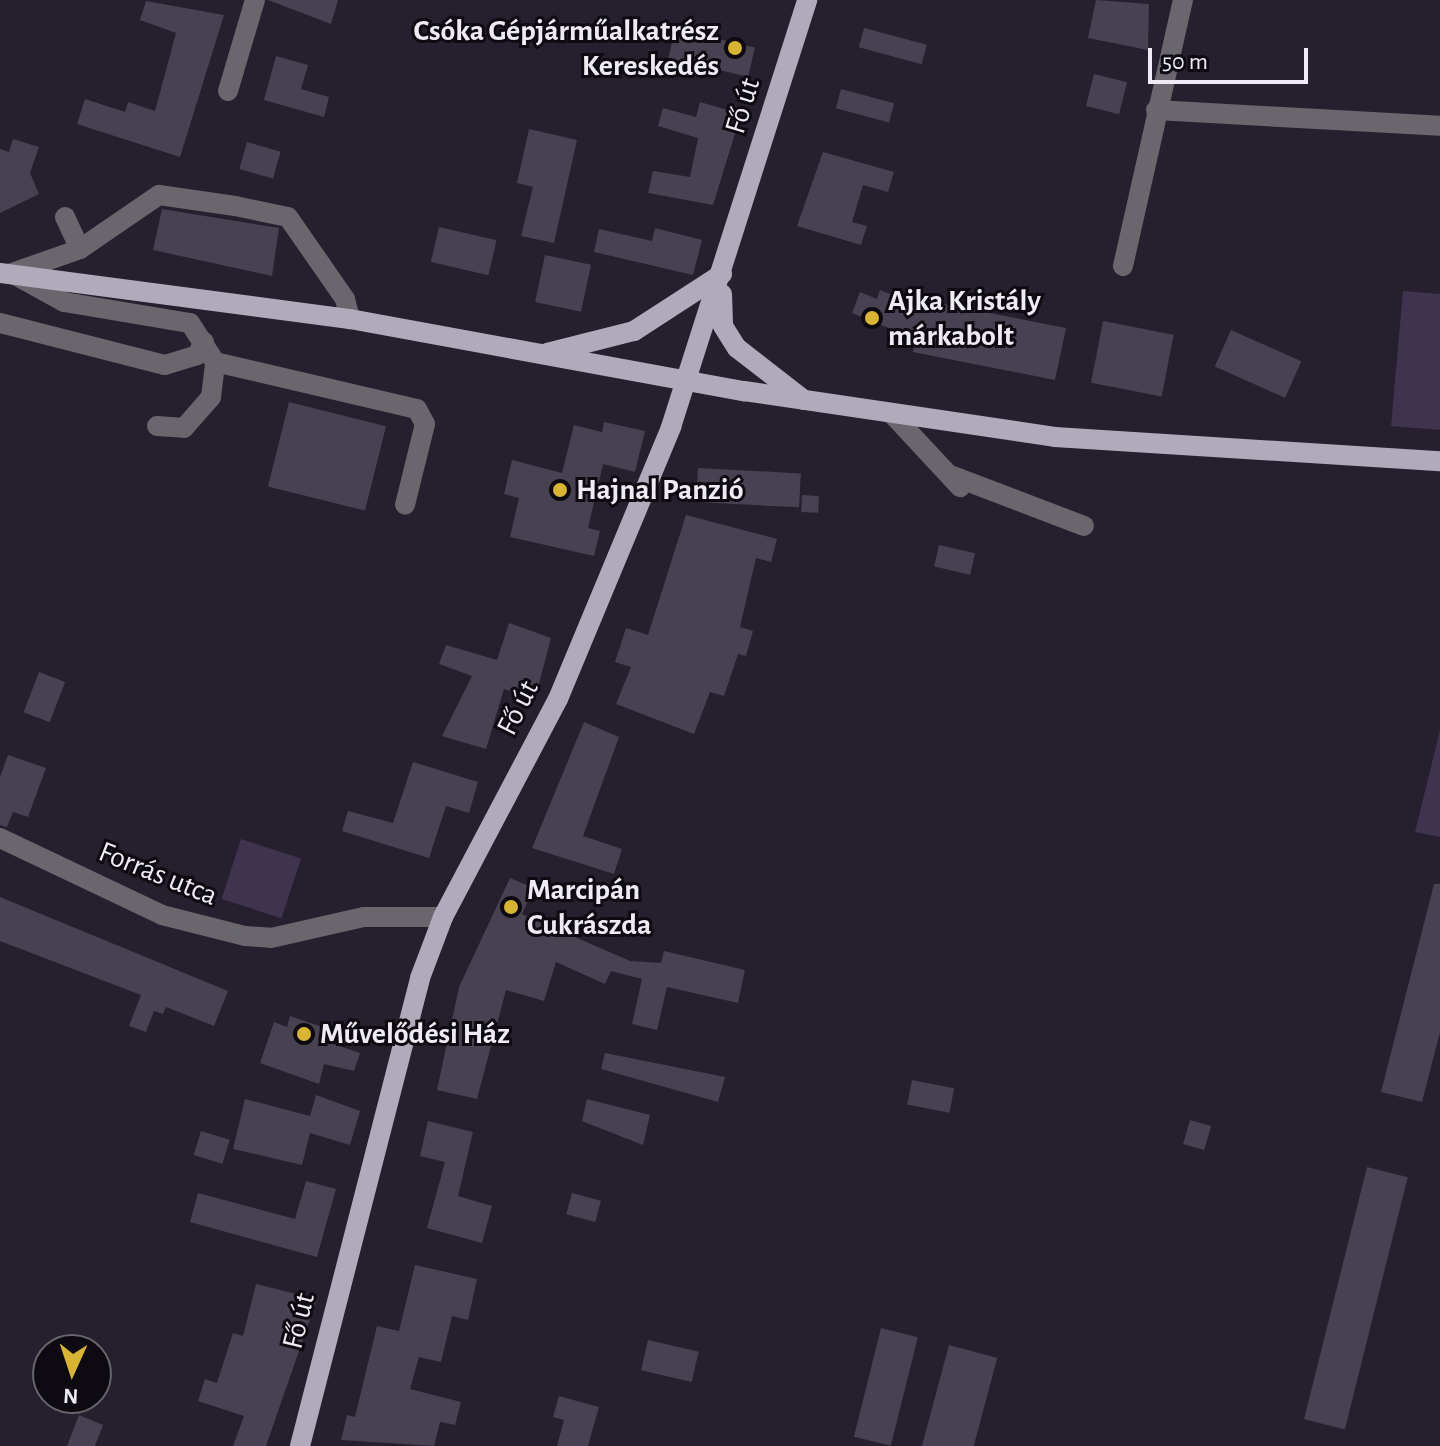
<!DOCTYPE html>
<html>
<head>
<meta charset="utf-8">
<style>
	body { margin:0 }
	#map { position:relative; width:1440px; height:1446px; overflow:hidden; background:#251f2e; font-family:"Alegreya Sans",sans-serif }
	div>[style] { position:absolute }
	.green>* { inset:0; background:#403350; transform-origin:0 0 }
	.building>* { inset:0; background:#484151; transform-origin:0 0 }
	.minor>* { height:20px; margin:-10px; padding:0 10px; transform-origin:10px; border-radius:10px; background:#69666e }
	.major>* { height:20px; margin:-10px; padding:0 10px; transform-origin:10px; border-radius:10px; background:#b1aabb }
	.dots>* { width:22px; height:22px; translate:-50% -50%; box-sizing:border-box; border:4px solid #0d0b11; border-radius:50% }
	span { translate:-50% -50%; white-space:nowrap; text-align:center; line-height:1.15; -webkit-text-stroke:6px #0d0b11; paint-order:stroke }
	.poi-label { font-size:30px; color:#efebf5; font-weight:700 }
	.right { translate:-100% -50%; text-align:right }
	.left { translate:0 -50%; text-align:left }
	.street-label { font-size:30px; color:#efebf5 }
	.north { position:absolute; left:32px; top:1334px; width:80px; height:80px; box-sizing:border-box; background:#0d0b11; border:2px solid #67656c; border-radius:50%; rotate:183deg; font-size:22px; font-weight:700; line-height:32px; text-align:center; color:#efebf5 }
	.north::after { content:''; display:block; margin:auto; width:28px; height:36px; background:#d7b434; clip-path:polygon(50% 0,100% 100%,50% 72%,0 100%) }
	.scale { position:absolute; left:1148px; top:48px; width:160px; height:36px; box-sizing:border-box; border:4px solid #efebf5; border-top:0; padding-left:10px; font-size:24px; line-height:28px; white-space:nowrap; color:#efebf5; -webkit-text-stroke:6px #0d0b11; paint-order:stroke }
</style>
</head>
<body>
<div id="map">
	<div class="green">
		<div style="clip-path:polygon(1403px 291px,1440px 294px,1440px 430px,1391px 426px)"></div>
		<div style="clip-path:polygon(1440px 730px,1440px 837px,1415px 832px)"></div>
		<div style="left:241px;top:839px;width:63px;height:63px;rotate:18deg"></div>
	</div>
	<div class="building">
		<div style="clip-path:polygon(268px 0,338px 0,331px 24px)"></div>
		<div style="clip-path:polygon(1096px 0,1149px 4px,1148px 50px,1088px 38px)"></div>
		<div style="clip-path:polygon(146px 1px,224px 15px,180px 157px,77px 124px,85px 99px,125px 112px,128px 102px,155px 111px,176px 33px,140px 20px)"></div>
		<div style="left:864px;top:28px;width:65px;height:20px;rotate:15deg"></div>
		<div style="left:675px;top:29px;width:82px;height:30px;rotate:13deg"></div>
		<div style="clip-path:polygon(276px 56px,308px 65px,301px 89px,329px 97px,324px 117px,264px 100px)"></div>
		<div style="left:1094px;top:74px;width:34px;height:33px;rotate:14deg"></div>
		<div style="left:841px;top:89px;width:55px;height:20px;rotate:15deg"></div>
		<div style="clip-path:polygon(700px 102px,741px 114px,713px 205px,648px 193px,653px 171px,690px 177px,698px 138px,658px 126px,663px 108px,696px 117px)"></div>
		<div style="clip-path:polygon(529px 129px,577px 140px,554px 243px,521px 236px,533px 187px,517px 183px)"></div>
		<div style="clip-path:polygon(13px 139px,39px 147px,30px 173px,39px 194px,0 213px,0 149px,9px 152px)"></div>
		<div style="left:247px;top:142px;width:35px;height:28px;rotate:16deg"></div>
		<div style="clip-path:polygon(823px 152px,894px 172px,888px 192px,863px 185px,852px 222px,867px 226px,861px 245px,797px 226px)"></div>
		<div style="clip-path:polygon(162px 209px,279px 228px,272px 276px,153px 250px)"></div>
		<div style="left:439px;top:227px;width:59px;height:36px;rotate:13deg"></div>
		<div style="clip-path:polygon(655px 228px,702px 240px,693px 275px,594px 252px,599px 229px,652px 241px)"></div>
		<div style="left:545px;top:255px;width:47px;height:48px;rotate:12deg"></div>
		<div style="clip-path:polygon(880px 290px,922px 307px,923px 300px,1066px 328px,1055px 380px,913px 352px,916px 339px,852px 313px,860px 292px,877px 299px)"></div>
		<div style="left:1103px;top:321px;width:72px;height:63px;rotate:11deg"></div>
		<div style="left:1231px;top:330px;width:77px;height:40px;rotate:24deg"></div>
		<div style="left:289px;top:402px;width:100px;height:87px;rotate:14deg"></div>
		<div style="clip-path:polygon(604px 422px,645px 431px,635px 472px,603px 464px,588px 528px,600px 531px,594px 556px,510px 537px,519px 498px,504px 494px,512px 460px,562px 473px,574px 425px,602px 432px)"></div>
		<div style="left:698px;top:468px;width:103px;height:34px;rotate:3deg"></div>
		<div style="left:802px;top:495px;width:17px;height:17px;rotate:3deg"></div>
		<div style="clip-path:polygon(686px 515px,777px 539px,771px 562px,756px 558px,740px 627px,753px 631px,746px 656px,738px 654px,724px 696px,710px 692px,694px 734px,616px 704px,631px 667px,615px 662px,626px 628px,648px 635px)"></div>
		<div style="left:939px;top:545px;width:37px;height:22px;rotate:13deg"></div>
		<div style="clip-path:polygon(509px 623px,551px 638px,535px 699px,504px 689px,486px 749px,442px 736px,472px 676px,439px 664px,446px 645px,497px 660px)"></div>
		<div style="left:39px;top:672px;width:28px;height:43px;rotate:21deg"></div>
		<div style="clip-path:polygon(584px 722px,619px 737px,583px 836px,622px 849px,614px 874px,532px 848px)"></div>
		<div style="clip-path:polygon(8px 755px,46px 768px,28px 817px,13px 812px,7px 827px,0 825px,0 777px)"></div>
		<div style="clip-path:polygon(413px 762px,478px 782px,469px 813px,446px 806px,429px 858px,342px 831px,348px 811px,393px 823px)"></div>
		<div style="clip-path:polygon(510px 878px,534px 888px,522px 914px,630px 961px,661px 963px,664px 951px,745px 970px,738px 1003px,667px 987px,657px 1030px,632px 1024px,642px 979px,611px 971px,605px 984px,556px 962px,544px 1001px,506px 990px,477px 1099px,437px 1090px,459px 987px)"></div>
		<div style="clip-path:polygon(1434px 884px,1440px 884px,1440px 1032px,1422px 1102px,1381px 1092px)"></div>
		<div style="clip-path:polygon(0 897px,228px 991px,214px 1026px,166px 1007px,163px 1014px,154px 1011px,146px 1032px,129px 1026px,141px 995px,0 941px)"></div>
		<div style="clip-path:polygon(290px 1016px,322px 1027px,318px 1039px,360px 1053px,354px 1071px,324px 1064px,319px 1084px,260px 1063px,274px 1022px,287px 1027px)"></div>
		<div style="clip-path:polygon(605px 1053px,725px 1077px,718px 1102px,601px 1069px)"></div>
		<div style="left:912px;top:1080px;width:43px;height:25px;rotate:11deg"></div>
		<div style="clip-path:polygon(316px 1095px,360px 1111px,350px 1145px,310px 1133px,302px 1165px,233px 1149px,245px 1099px,310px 1116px)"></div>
		<div style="clip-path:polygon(587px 1099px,650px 1115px,643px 1145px,582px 1121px)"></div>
		<div style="left:1190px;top:1120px;width:22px;height:25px;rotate:16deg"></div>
		<div style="clip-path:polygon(428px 1121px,473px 1132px,458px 1196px,492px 1206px,482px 1243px,427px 1228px,445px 1162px,420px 1156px)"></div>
		<div style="left:201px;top:1131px;width:30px;height:25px;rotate:17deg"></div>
		<div style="left:1367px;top:1167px;width:42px;height:260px;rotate:14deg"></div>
		<div style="clip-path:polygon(306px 1181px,336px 1189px,317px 1257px,190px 1222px,198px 1193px,295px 1219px)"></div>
		<div style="left:572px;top:1193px;width:30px;height:22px;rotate:15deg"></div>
		<div style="clip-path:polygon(415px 1265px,477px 1279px,468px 1320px,452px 1316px,441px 1362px,419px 1357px,410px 1389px,461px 1402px,455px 1425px,440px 1422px,434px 1446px,341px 1440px,347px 1415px,355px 1417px,377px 1326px,399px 1331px)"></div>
		<div style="clip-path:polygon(256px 1284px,317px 1299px,266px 1446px,233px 1446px,244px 1416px,198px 1401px,205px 1379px,217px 1383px,233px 1333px,243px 1336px)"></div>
		<div style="left:881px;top:1328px;width:38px;height:112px;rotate:14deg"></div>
		<div style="left:648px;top:1340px;width:52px;height:31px;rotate:13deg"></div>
		<div style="left:949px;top:1345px;width:50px;height:105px;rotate:15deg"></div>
		<div style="clip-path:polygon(559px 1396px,599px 1407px,588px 1446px,557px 1446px,564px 1420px,553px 1417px)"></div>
		<div style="clip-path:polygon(79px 1415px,103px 1425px,95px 1446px,67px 1446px)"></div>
	</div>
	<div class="minor">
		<div style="left:228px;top:91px;width:95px;rotate:-73.5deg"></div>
		<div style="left:1156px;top:110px;width:284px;rotate:3.2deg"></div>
		<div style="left:65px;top:217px;width:35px;rotate:65deg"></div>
		<div style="left:1123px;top:266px;width:273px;rotate:-77.3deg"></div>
		<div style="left:12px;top:273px;width:72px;rotate:-19.4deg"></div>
		<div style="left:80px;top:249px;width:96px;rotate:-34.4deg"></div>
		<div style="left:159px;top:195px;width:77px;rotate:8.2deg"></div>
		<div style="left:235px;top:206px;width:54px;rotate:11.7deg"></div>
		<div style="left:288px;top:217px;width:100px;rotate:55.2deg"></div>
		<div style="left:345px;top:299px;width:21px;rotate:76deg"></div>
		<div style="left:15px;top:275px;width:56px;rotate:28.9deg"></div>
		<div style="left:64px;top:302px;width:128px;rotate:9.5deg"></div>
		<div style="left:190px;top:323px;width:46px;rotate:57.3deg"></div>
		<div style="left:215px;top:362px;width:207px;rotate:13.1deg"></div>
		<div style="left:417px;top:409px;width:17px;rotate:62deg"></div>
		<div style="left:425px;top:424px;width:83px;rotate:103.9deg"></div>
		<div style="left:0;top:323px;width:170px;rotate:14.3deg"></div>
		<div style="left:165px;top:365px;width:34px;rotate:-17deg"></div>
		<div style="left:197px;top:355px;width:15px;rotate:-62deg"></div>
		<div style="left:892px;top:414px;width:100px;rotate:47deg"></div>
		<div style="left:157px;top:426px;width:27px;rotate:4deg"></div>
		<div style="left:184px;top:428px;width:41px;rotate:-48.9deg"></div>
		<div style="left:211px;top:397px;width:35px;rotate:-83deg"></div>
		<div style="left:953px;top:476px;width:140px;rotate:20.9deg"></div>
		<div style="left:0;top:838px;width:179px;rotate:25.4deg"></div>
		<div style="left:162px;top:915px;width:86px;rotate:14.2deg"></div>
		<div style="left:245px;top:936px;width:26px;rotate:4deg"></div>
		<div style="left:271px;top:938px;width:95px;rotate:-12.7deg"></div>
		<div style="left:364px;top:917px;width:79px"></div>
	</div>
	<div class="major">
		<div style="left:0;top:273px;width:353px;rotate:7.5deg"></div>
		<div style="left:350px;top:319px;width:401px;rotate:10.4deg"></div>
		<div style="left:744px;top:391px;width:314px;rotate:8.4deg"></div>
		<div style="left:1055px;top:437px;width:386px;rotate:3.6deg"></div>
		<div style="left:722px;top:294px;width:32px;rotate:88deg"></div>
		<div style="left:723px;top:326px;width:26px;rotate:58deg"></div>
		<div style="left:737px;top:348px;width:85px;rotate:37.8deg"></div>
		<div style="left:547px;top:353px;width:90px;rotate:-14.2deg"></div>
		<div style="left:634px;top:331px;width:105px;rotate:-32.9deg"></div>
		<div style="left:300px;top:1446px;width:483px;rotate:-75.6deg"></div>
		<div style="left:420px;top:978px;width:65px;rotate:-69.3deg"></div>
		<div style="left:443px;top:917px;width:246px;rotate:-62.2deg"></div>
		<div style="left:558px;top:699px;width:295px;rotate:-67.4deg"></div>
		<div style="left:671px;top:427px;width:448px;rotate:-72.3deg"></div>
	</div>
	<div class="dots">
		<div style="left:735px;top:48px;background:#d7b434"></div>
		<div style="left:872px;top:318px;background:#d7b434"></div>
		<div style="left:560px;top:490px;background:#d7b434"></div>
		<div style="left:511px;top:907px;background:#d7b434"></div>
		<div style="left:304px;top:1034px;background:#d7b434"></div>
	</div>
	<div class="poi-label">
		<span class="right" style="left:719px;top:48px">Csóka Gépjárműalkatrész<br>Kereskedés</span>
		<span class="left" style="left:888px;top:318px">Ajka Kristály<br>márkabolt</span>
		<span class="left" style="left:576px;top:490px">Hajnal Panzió</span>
		<span class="left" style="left:527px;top:907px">Marcipán<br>Cukrászda</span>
		<span class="left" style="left:320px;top:1034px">Művelődési Ház</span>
	</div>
	<div class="street-label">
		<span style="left:743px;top:106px;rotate:-73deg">Fő út</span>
		<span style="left:518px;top:708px;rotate:-63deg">Fő út</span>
		<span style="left:158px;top:874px;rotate:22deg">Forrás utca</span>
		<span style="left:299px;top:1321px;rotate:-76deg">Fő út</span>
	</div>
	<div class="north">N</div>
	<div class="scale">50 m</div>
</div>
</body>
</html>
